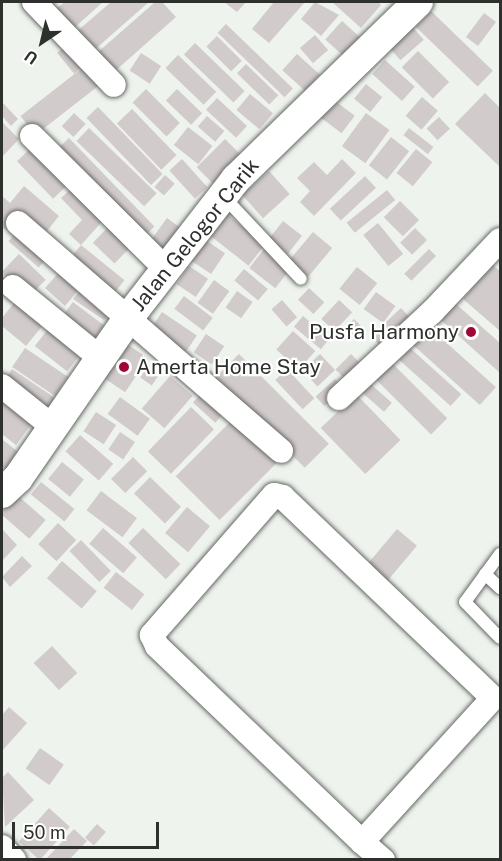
<!DOCTYPE html>
<html>
<head>
<meta charset="utf-8">
<style>
	body { margin:0 }
	#map { position:relative; width:502px; height:861px; overflow:hidden; background:#eef3ee; font-family:"Public Sans",sans-serif }
	div>[style] { position:absolute }
	.building>* { inset:0; background:#d2cbcb; transform-origin:0 0 }
	.roads { filter:drop-shadow(0 0 2px #656964) drop-shadow(0 0 2px #656964) }
	.service>* { height:12px; margin:-6px; padding:0 6px; transform-origin:6px; border-radius:6px; background:#fff }
	.minor>* { height:24px; margin:-12px; padding:0 12px; transform-origin:12px; border-radius:12px; background:#fff }
	.tertiary>* { height:30px; margin:-15px; padding:0 15px; transform-origin:15px; border-radius:15px; background:#fff }
	.dots>* { width:16px; height:16px; translate:-50% -50%; box-sizing:border-box; border:3px solid #fefffe; border-radius:50% }
	span { translate:-50% -50%; white-space:nowrap; text-align:center; line-height:1.15; -webkit-text-stroke:4.5px #fefffe; paint-order:stroke }
	.street-label { font-size:21px; color:#2e302e }
	.poi-label { font-size:21px; color:#2e302e }
	.right { translate:-100% -50%; text-align:right }
	.left { translate:0 -50%; text-align:left }
	.frame { position:absolute; inset:0; border:3px solid #2e302e; pointer-events:none }
	.north { position:absolute; left:12px; top:12px; width:60px; height:60px; -webkit-text-stroke:4px #fefffe; paint-order:stroke; rotate:215deg; font-size:16px; font-weight:700; line-height:24px; text-align:center; color:#2e302e }
	.north::after { content:''; display:block; margin:auto; width:21px; height:27px; background:#2e302e; clip-path:polygon(50% 0,100% 100%,50% 72%,0 100%) }
	.scale { position:absolute; left:12px; top:822px; width:147px; height:27px; box-sizing:border-box; border:3px solid #2e302e; border-top:0; padding-left:8px; font-size:18px; line-height:21px; white-space:nowrap; color:#2e302e; -webkit-text-stroke:4px #fefffe; paint-order:stroke }
</style>
</head>
<body>
<div id="map">
	<div class="building">
		<div style="clip-path:polygon(65px 2px,103px 2px,73px 29px,56px 9px)"></div>
		<div style="clip-path:polygon(111px 2px,149px 2px,92px 52px,75px 33px)"></div>
		<div style="clip-path:polygon(155px 2px,162px 2px,176px 17px,114px 72px,97px 53px)"></div>
		<div style="clip-path:polygon(224px 2px,246px 2px,237px 12px)"></div>
		<div style="clip-path:polygon(274px 2px,305px 2px,269px 43px,252px 29px)"></div>
		<div style="clip-path:polygon(315px 2px,339px 15px,321px 36px,301px 19px)"></div>
		<div style="clip-path:polygon(332px 2px,378px 2px,381px 5px,361px 28px)"></div>
		<div style="left:431px;top:11px;width:86px;height:22px;rotate:44deg"></div>
		<div style="left:484px;top:13px;width:15px;height:30px;rotate:37deg"></div>
		<div style="left:342px;top:21px;width:27px;height:25px;rotate:42deg"></div>
		<div style="left:226px;top:24px;width:93px;height:12px;rotate:44deg"></div>
		<div style="left:410px;top:24px;width:21px;height:31px;rotate:49deg"></div>
		<div style="left:315px;top:35px;width:20px;height:20px;rotate:49deg"></div>
		<div style="left:217px;top:36px;width:35px;height:15px;rotate:45deg"></div>
		<div style="left:195px;top:43px;width:69px;height:16px;rotate:44deg"></div>
		<div style="left:68px;top:44px;width:27px;height:14px;rotate:51deg"></div>
		<div style="left:418px;top:51px;width:44px;height:23px;rotate:45deg"></div>
		<div style="left:141px;top:53px;width:24px;height:21px;rotate:33deg"></div>
		<div style="left:297px;top:54px;width:31px;height:22px;rotate:42deg"></div>
		<div style="left:178px;top:55px;width:53px;height:18px;rotate:44deg"></div>
		<div style="left:385px;top:60px;width:40px;height:19px;rotate:42deg"></div>
		<div style="left:246px;top:64px;width:45px;height:13px;rotate:44deg"></div>
		<div style="left:86px;top:65px;width:24px;height:83px;rotate:52deg"></div>
		<div style="left:366px;top:84px;width:21px;height:19px;rotate:39deg"></div>
		<div style="left:146px;top:89px;width:48px;height:19px;rotate:45deg"></div>
		<div style="left:177px;top:89px;width:35px;height:16px;rotate:44deg"></div>
		<div style="clip-path:polygon(485px 93px,500px 108px,500px 167px,455px 124px)"></div>
		<div style="left:250px;top:94px;width:30px;height:21px;rotate:40deg"></div>
		<div style="left:330px;top:97px;width:31px;height:22px;rotate:37deg"></div>
		<div style="left:422px;top:97px;width:21px;height:25px;rotate:41deg"></div>
		<div style="left:217px;top:98px;width:41px;height:16px;rotate:43deg"></div>
		<div style="clip-path:polygon(2px 102px,18px 119px,11px 126px,2px 116px)"></div>
		<div style="left:98px;top:107px;width:93px;height:16px;rotate:46deg"></div>
		<div style="left:132px;top:109px;width:64px;height:21px;rotate:46deg"></div>
		<div style="left:74px;top:113px;width:16px;height:18px;rotate:43deg"></div>
		<div style="left:366px;top:113px;width:29px;height:41px;rotate:36deg"></div>
		<div style="left:207px;top:116px;width:23px;height:14px;rotate:41deg"></div>
		<div style="left:439px;top:117px;width:16px;height:17px;rotate:47deg"></div>
		<div style="clip-path:polygon(2px 122px,19px 139px,2px 157px)"></div>
		<div style="left:188px;top:127px;width:31px;height:23px;rotate:38deg"></div>
		<div style="left:89px;top:128px;width:94px;height:18px;rotate:44deg"></div>
		<div style="left:409px;top:128px;width:31px;height:9px;rotate:38deg"></div>
		<div style="left:391px;top:137px;width:23px;height:36px;rotate:38deg"></div>
		<div style="left:69px;top:138px;width:123px;height:18px;rotate:46deg"></div>
		<div style="left:225px;top:139px;width:24px;height:40px;rotate:45deg"></div>
		<div style="left:35px;top:144px;width:52px;height:25px;rotate:46deg"></div>
		<div style="left:416px;top:149px;width:21px;height:31px;rotate:39deg"></div>
		<div style="left:182px;top:159px;width:38px;height:17px;rotate:48deg"></div>
		<div style="clip-path:polygon(342px 159px,356px 173px,314px 216px,300px 202px,310px 191px,297px 178px,314px 162px,327px 175px)"></div>
		<div style="left:269px;top:171px;width:31px;height:36px;rotate:48deg"></div>
		<div style="left:165px;top:175px;width:13px;height:16px;rotate:42deg"></div>
		<div style="left:365px;top:176px;width:16px;height:48px;rotate:47deg"></div>
		<div style="clip-path:polygon(24px 186px,59px 216px,42px 237px,17px 216px,6px 230px,2px 227px,2px 196px,10px 203px)"></div>
		<div style="clip-path:polygon(74px 186px,107px 216px,81px 245px,69px 234px,82px 220px,61px 198px)"></div>
		<div style="left:387px;top:190px;width:13px;height:52px;rotate:51deg"></div>
		<div style="left:400px;top:201px;width:27px;height:23px;rotate:45deg"></div>
		<div style="left:225px;top:213px;width:51px;height:27px;rotate:38deg"></div>
		<div style="left:167px;top:218px;width:22px;height:29px;rotate:36deg"></div>
		<div style="left:283px;top:221px;width:24px;height:23px;rotate:38deg"></div>
		<div style="left:378px;top:223px;width:40px;height:19px;rotate:51deg"></div>
		<div style="left:111px;top:224px;width:30px;height:26px;rotate:44deg"></div>
		<div style="left:21px;top:227px;width:40px;height:19px;rotate:41deg"></div>
		<div style="left:415px;top:228px;width:17px;height:21px;rotate:45deg"></div>
		<div style="left:313px;top:232px;width:25px;height:38px;rotate:40deg"></div>
		<div style="left:201px;top:237px;width:29px;height:25px;rotate:34deg"></div>
		<div style="left:81px;top:245px;width:56px;height:23px;rotate:39deg"></div>
		<div style="left:264px;top:249px;width:33px;height:24px;rotate:38deg"></div>
		<div style="left:429px;top:249px;width:10px;height:35px;rotate:45deg"></div>
		<div style="left:19px;top:254px;width:37px;height:25px;rotate:44deg"></div>
		<div style="clip-path:polygon(492px 265px,500px 271px,500px 331px,463px 299px)"></div>
		<div style="left:189px;top:266px;width:23px;height:22px;rotate:34deg"></div>
		<div style="left:357px;top:267px;width:26px;height:28px;rotate:39deg"></div>
		<div style="clip-path:polygon(63px 268px,114px 306px,104px 320px,73px 299px,83px 285px,65px 306px,45px 288px)"></div>
		<div style="left:244px;top:269px;width:31px;height:15px;rotate:40deg"></div>
		<div style="left:214px;top:280px;width:19px;height:28px;rotate:36deg"></div>
		<div style="left:309px;top:288px;width:21px;height:16px;rotate:43deg"></div>
		<div style="left:237px;top:291px;width:19px;height:20px;rotate:35deg"></div>
		<div style="left:376px;top:292px;width:24px;height:21px;rotate:36deg"></div>
		<div style="left:184px;top:296px;width:36px;height:16px;rotate:37deg"></div>
		<div style="clip-path:polygon(18px 298px,47px 320px,26px 346px,2px 326px,2px 318px)"></div>
		<div style="left:282px;top:300px;width:23px;height:14px;rotate:49deg"></div>
		<div style="left:339px;top:300px;width:18px;height:26px;rotate:43deg"></div>
		<div style="left:73px;top:302px;width:39px;height:27px;rotate:37deg"></div>
		<div style="clip-path:polygon(456px 304px,500px 343px,500px 373px,441px 320px)"></div>
		<div style="left:401px;top:308px;width:16px;height:41px;rotate:47deg"></div>
		<div style="left:162px;top:312px;width:42px;height:24px;rotate:34deg"></div>
		<div style="left:303px;top:316px;width:35px;height:14px;rotate:40deg"></div>
		<div style="left:354px;top:319px;width:10px;height:21px;rotate:45deg"></div>
		<div style="left:52px;top:324px;width:41px;height:28px;rotate:38deg"></div>
		<div style="left:429px;top:327px;width:90px;height:24px;rotate:42deg"></div>
		<div style="left:293px;top:331px;width:30px;height:25px;rotate:42deg"></div>
		<div style="left:206px;top:334px;width:22px;height:22px;rotate:34deg"></div>
		<div style="left:124px;top:342px;width:29px;height:41px;rotate:34deg"></div>
		<div style="left:25px;top:348px;width:52px;height:23px;rotate:34deg"></div>
		<div style="left:410px;top:348px;width:69px;height:16px;rotate:42deg"></div>
		<div style="left:239px;top:354px;width:127px;height:34px;rotate:45deg"></div>
		<div style="left:320px;top:354px;width:22px;height:24px;rotate:47deg"></div>
		<div style="left:351px;top:354px;width:17px;height:22px;rotate:45deg"></div>
		<div style="left:390px;top:361px;width:81px;height:23px;rotate:45deg"></div>
		<div style="left:148px;top:366px;width:14px;height:14px;rotate:34deg"></div>
		<div style="left:12px;top:369px;width:52px;height:17px;rotate:34deg"></div>
		<div style="left:287px;top:369px;width:40px;height:16px;rotate:47deg"></div>
		<div style="left:170px;top:376px;width:30px;height:43px;rotate:41deg"></div>
		<div style="left:335px;top:379px;width:13px;height:26px;rotate:48deg"></div>
		<div style="left:367px;top:381px;width:33px;height:12px;rotate:41deg"></div>
		<div style="left:207px;top:387px;width:30px;height:21px;rotate:42deg"></div>
		<div style="left:356px;top:394px;width:64px;height:49px;rotate:46deg"></div>
		<div style="left:120px;top:397px;width:37px;height:21px;rotate:36deg"></div>
		<div style="clip-path:polygon(2px 400px,33px 422px,16px 445px,2px 434px)"></div>
		<div style="left:191px;top:407px;width:32px;height:62px;rotate:44deg"></div>
		<div style="left:96px;top:412px;width:24px;height:23px;rotate:33deg"></div>
		<div style="left:238px;top:414px;width:62px;height:88px;rotate:45deg"></div>
		<div style="left:120px;top:432px;width:18px;height:21px;rotate:34deg"></div>
		<div style="left:80px;top:435px;width:44px;height:22px;rotate:41deg"></div>
		<div style="clip-path:polygon(3px 440px,22px 455px,9px 472px,2px 466px)"></div>
		<div style="left:133px;top:457px;width:20px;height:31px;rotate:45deg"></div>
		<div style="left:62px;top:462px;width:28px;height:22px;rotate:39deg"></div>
		<div style="left:150px;top:477px;width:43px;height:23px;rotate:44deg"></div>
		<div style="left:41px;top:482px;width:43px;height:16px;rotate:39deg"></div>
		<div style="left:101px;top:491px;width:45px;height:24px;rotate:37deg"></div>
		<div style="left:17px;top:495px;width:38px;height:25px;rotate:41deg"></div>
		<div style="left:187px;top:507px;width:30px;height:34px;rotate:40deg"></div>
		<div style="left:58px;top:523px;width:25px;height:29px;rotate:43deg"></div>
		<div style="left:103px;top:528px;width:45px;height:21px;rotate:41deg"></div>
		<div style="left:143px;top:528px;width:52px;height:21px;rotate:44deg"></div>
		<div style="clip-path:polygon(2px 529px,17px 545px,2px 561px)"></div>
		<div style="left:397px;top:529px;width:26px;height:51px;rotate:40deg"></div>
		<div style="left:81px;top:540px;width:43px;height:16px;rotate:46deg"></div>
		<div style="clip-path:polygon(22px 556px,32px 566px,10px 587px,2px 577px)"></div>
		<div style="left:62px;top:561px;width:46px;height:23px;rotate:41deg"></div>
		<div style="left:116px;top:572px;width:36px;height:20px;rotate:38deg"></div>
		<div style="left:52px;top:646px;width:37px;height:25px;rotate:47deg"></div>
		<div style="clip-path:polygon(9px 707px,27px 723px,2px 751px,2px 715px)"></div>
		<div style="left:40px;top:748px;width:29px;height:25px;rotate:35deg"></div>
		<div style="clip-path:polygon(8px 772px,34px 800px,5px 827px,2px 778px)"></div>
		<div style="left:49px;top:808px;width:28px;height:45px;rotate:42deg"></div>
		<div style="left:97px;top:824px;width:12px;height:18px;rotate:42deg"></div>
		<div style="clip-path:polygon(74px 829px,87px 841px,69px 860px,45px 860px)"></div>
	</div>
	<div class="roads">
		<div class="service">
			<div style="left:224px;top:197px;width:112px;rotate:46.8deg"></div>
			<div style="left:500px;top:554px;width:59px;rotate:126.1deg"></div>
			<div style="left:465px;top:602px;width:50px;rotate:45.8deg"></div>
			<div style="left:485px;top:574px;width:21px;rotate:43deg"></div>
		</div>
		<div class="minor">
			<div style="left:34px;top:2px;width:115px;rotate:46.1deg"></div>
			<div style="left:32px;top:136px;width:189px;rotate:44.8deg"></div>
			<div style="left:18px;top:223px;width:348px;rotate:40.9deg"></div>
			<div style="left:13px;top:287px;width:111px;rotate:39.1deg"></div>
			<div style="left:2px;top:386px;width:64px;rotate:38.7deg"></div>
			<div style="left:339px;top:398px;width:127px;rotate:-42.8deg"></div>
			<div style="left:432px;top:312px;width:99px;rotate:-46.6deg"></div>
			<div style="left:362px;top:842px;width:195px;rotate:-47.7deg"></div>
			<div style="left:493px;top:698px;width:291px;rotate:-136.3deg"></div>
			<div style="left:283px;top:497px;width:9px;rotate:-167deg"></div>
			<div style="left:274px;top:495px;width:186px;rotate:131.1deg"></div>
			<div style="left:152px;top:635px;width:12px;rotate:66deg"></div>
			<div style="left:157px;top:646px;width:284px;rotate:43.7deg"></div>
			<div style="left:362px;top:842px;width:28px;rotate:41deg"></div>
			<div style="left:2px;top:847px;width:18px;rotate:47deg"></div>
		</div>
		<div class="tertiary">
			<div style="left:2px;top:493px;width:22px;rotate:-43deg"></div>
			<div style="left:18px;top:478px;width:196px;rotate:-55.4deg"></div>
			<div style="left:129px;top:317px;width:175px;rotate:-52.2deg"></div>
			<div style="left:236px;top:179px;width:254px;rotate:-44.2deg"></div>
		</div>
	</div>
	<div class="dots">
		<div style="left:471px;top:332px;background:#a20438"></div>
		<div style="left:124px;top:367px;background:#a20438"></div>
	</div>
	<div class="street-label">
		<span style="left:195px;top:235px;rotate:-51deg">Jalan Gelogor Carik</span>
	</div>
	<div class="poi-label">
		<span class="right" style="left:459px;top:332px">Pusfa Harmony</span>
		<span class="left" style="left:136px;top:367px">Amerta Home Stay</span>
	</div>
	<div class="frame"></div>
	<div class="north">U</div>
	<div class="scale">50 m</div>
</div>
</body>
</html>
